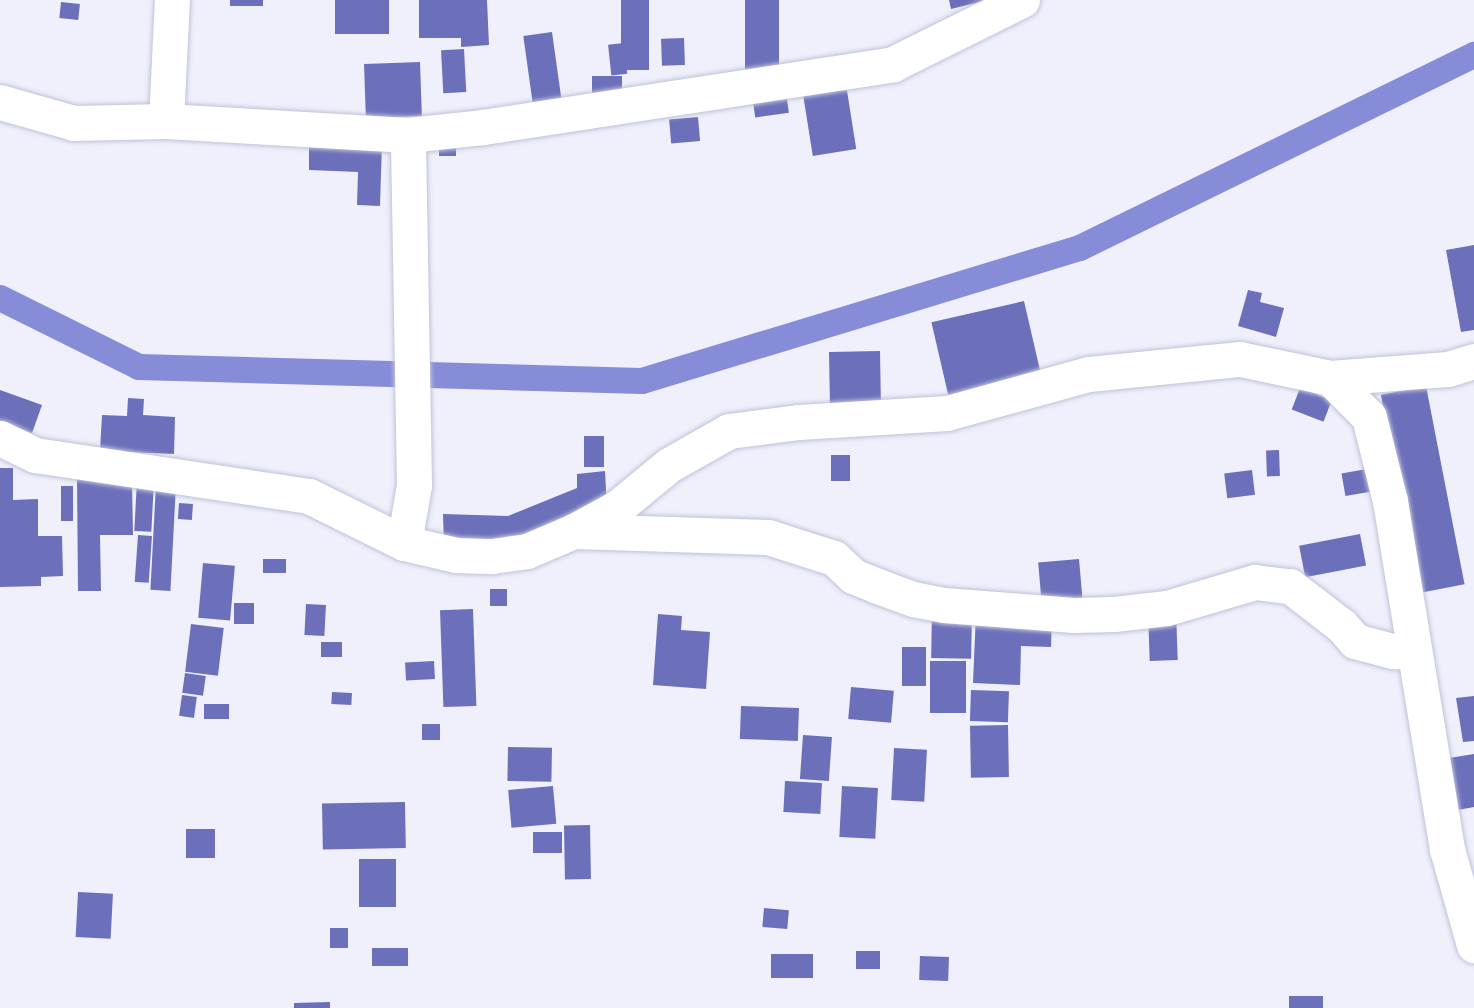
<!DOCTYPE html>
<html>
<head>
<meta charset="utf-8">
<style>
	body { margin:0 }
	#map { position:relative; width:1474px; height:1008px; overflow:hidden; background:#eff0fb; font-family:"Exo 2",sans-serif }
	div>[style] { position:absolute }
	.canal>* { height:26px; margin:-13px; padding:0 13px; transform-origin:13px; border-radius:13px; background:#878cd9 }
	.building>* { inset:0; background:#6c70ba; transform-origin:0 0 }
	.roads { filter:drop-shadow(0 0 2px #bfc2db) drop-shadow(0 0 2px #bfc2db) }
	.minor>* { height:35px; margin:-17.5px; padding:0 17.5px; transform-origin:17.5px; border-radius:17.5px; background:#fff }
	span { translate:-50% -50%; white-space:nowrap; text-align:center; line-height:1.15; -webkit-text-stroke:5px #eff0fb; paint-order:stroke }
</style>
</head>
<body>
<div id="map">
	<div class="canal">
		<div style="left:0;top:298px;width:155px;rotate:26.4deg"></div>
		<div style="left:139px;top:367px;width:503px;rotate:1.59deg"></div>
		<div style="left:642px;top:381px;width:458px;rotate:-16.9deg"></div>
		<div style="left:1080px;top:248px;width:439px;rotate:-26.1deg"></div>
	</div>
	<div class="building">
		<div style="left:230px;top:0;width:33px;height:6px"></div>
		<div style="left:335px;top:0;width:54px;height:34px"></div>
		<div style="clip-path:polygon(419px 0,487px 0,489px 45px,461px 47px,461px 38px,419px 38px)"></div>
		<div style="left:621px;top:0;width:28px;height:70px"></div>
		<div style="left:745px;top:0;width:34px;height:71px"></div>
		<div style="clip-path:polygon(949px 0,984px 0,984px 1px,951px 9px)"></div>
		<div style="left:61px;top:2px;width:19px;height:16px;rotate:6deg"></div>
		<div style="left:552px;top:32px;width:71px;height:29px;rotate:82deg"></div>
		<div style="left:684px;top:38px;width:27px;height:23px;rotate:88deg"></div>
		<div style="left:624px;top:43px;width:31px;height:16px;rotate:84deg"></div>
		<div style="left:464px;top:49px;width:43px;height:23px;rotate:87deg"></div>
		<div style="left:420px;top:62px;width:54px;height:56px;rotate:88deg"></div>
		<div style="left:592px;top:76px;width:30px;height:18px"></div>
		<div style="left:845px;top:78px;width:72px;height:44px;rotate:81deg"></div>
		<div style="left:785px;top:85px;width:28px;height:34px;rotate:82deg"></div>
		<div style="left:698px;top:117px;width:24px;height:29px;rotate:85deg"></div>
		<div style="left:439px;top:136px;width:17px;height:20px"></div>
		<div style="clip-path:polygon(309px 141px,382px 143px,380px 206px,357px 205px,358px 172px,309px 170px)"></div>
		<div style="clip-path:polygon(1474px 245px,1474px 330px,1461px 332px,1446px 250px)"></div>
		<div style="clip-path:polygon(1248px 290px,1262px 293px,1260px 302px,1284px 308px,1276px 337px,1238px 326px)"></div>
		<div style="left:1024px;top:301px;width:81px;height:95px;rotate:77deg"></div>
		<div style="left:880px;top:351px;width:60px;height:51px;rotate:89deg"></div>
		<div style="left:1426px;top:386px;width:202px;height:46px;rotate:79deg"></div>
		<div style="left:1300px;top:388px;width:34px;height:23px;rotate:21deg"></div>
		<div style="clip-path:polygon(0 390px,42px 405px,32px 433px,0 422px)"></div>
		<div style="clip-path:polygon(128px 398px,144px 399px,143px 415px,175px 417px,174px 454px,100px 451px,102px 415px,127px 416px)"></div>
		<div style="left:604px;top:436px;width:31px;height:20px;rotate:90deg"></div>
		<div style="left:1279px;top:450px;width:26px;height:13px;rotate:88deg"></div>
		<div style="left:831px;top:455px;width:19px;height:26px"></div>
		<div style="clip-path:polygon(0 468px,13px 468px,13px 500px,38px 499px,38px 536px,62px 536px,63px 576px,41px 577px,41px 586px,0 587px)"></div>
		<div style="left:1372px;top:468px;width:23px;height:31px;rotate:80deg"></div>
		<div style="left:1252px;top:470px;width:25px;height:28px;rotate:83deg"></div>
		<div style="clip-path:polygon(605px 471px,607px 508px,508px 549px,444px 548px,443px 514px,508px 516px,577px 488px,577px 474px)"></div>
		<div style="clip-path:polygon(77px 476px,132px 482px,133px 535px,100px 535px,101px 591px,78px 591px)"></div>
		<div style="left:137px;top:480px;width:17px;height:51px;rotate:3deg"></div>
		<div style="left:156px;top:484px;width:20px;height:106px;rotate:3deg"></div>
		<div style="left:61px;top:486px;width:12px;height:35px"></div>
		<div style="left:179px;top:503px;width:14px;height:16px;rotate:4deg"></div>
		<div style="left:1360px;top:534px;width:32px;height:62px;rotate:79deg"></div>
		<div style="left:138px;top:535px;width:14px;height:47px;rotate:4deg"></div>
		<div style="left:286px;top:559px;width:14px;height:23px;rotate:90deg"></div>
		<div style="left:1079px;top:559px;width:43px;height:41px;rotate:85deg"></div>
		<div style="left:203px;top:563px;width:32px;height:55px;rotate:5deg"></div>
		<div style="left:490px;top:589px;width:17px;height:17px"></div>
		<div style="left:234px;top:603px;width:20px;height:21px"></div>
		<div style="left:306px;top:604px;width:20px;height:31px;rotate:3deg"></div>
		<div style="left:473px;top:609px;width:97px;height:33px;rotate:88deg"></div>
		<div style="left:932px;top:609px;width:40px;height:49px;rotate:1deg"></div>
		<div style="left:1176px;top:611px;width:49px;height:28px;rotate:88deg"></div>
		<div style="clip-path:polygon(976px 612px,1052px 616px,1051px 647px,1021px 646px,1020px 685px,973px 683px)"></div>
		<div style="clip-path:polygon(658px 614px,682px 616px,681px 630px,710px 632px,706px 689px,653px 685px)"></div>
		<div style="left:191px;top:624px;width:33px;height:48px;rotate:7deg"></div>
		<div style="left:321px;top:642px;width:21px;height:15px"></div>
		<div style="left:902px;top:647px;width:24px;height:39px"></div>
		<div style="left:434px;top:661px;width:18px;height:29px;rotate:87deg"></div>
		<div style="left:930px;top:661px;width:36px;height:52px"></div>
		<div style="left:185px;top:673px;width:21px;height:20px;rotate:8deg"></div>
		<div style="left:851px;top:687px;width:43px;height:32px;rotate:5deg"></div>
		<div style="left:971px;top:690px;width:38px;height:31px;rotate:2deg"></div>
		<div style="left:332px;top:692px;width:20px;height:12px;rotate:3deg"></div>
		<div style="left:182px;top:695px;width:15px;height:21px;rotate:8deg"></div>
		<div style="clip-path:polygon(1474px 696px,1474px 741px,1463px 742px,1456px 698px)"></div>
		<div style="left:204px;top:704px;width:25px;height:15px"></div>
		<div style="left:741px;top:706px;width:58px;height:33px;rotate:2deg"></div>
		<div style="left:422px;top:724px;width:18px;height:16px"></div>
		<div style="left:1008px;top:725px;width:52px;height:38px;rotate:89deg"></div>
		<div style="left:803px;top:735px;width:29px;height:44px;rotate:4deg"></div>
		<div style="left:508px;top:747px;width:44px;height:34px;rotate:1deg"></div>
		<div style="left:894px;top:748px;width:33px;height:52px;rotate:3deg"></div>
		<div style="clip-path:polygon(1474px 754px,1474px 807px,1458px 810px,1449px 758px)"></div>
		<div style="left:785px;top:781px;width:37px;height:31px;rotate:3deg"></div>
		<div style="left:553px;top:786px;width:38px;height:45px;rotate:85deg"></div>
		<div style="left:842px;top:786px;width:36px;height:51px;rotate:3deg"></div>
		<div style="left:405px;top:802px;width:46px;height:83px;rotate:89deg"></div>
		<div style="left:590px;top:825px;width:54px;height:26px;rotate:89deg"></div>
		<div style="left:186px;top:829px;width:29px;height:29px"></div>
		<div style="left:533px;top:832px;width:29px;height:21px"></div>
		<div style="left:359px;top:859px;width:37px;height:48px"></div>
		<div style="left:78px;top:892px;width:35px;height:45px;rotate:3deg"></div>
		<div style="left:764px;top:908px;width:25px;height:19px;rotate:5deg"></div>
		<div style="left:330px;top:928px;width:18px;height:20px"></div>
		<div style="left:408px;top:948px;width:18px;height:36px;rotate:90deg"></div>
		<div style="left:856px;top:951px;width:24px;height:18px"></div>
		<div style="left:813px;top:954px;width:24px;height:42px;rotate:90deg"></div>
		<div style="left:920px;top:956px;width:29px;height:24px;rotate:2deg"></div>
		<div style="left:1323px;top:996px;width:12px;height:34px;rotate:90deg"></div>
		<div style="clip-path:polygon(330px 1002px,330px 1008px,294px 1008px,294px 1003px)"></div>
	</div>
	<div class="roads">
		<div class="minor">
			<div style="left:0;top:102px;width:77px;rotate:15.8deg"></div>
			<div style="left:74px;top:123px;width:92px;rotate:-1.2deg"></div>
			<div style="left:166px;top:121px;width:242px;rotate:3.3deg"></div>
			<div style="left:408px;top:135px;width:75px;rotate:-6.1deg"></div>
			<div style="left:483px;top:127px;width:415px;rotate:-8.7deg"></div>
			<div style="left:893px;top:64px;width:144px;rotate:-26.4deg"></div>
			<div style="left:166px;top:121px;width:121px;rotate:-87.2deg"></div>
			<div style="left:1330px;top:378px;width:55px;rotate:45deg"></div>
			<div style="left:1369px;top:417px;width:87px;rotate:76deg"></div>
			<div style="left:1390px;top:501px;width:353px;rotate:80.7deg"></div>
			<div style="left:1447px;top:849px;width:100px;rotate:74.3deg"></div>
			<div style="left:0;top:438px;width:39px;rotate:26deg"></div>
			<div style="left:35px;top:455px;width:277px;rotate:8.5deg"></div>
			<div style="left:309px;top:496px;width:106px;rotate:26.3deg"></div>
			<div style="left:404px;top:543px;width:53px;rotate:13deg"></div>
			<div style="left:456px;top:555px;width:36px;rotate:2deg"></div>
			<div style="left:492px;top:556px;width:35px;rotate:-8deg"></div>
			<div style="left:527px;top:551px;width:51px;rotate:-23.1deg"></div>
			<div style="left:574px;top:531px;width:50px;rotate:-28.6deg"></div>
			<div style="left:618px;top:507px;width:66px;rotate:-39.5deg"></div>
			<div style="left:669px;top:465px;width:69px;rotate:-29.5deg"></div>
			<div style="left:729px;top:431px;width:71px;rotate:-7.3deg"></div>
			<div style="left:799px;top:422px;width:148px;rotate:-3.5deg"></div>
			<div style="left:947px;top:413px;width:147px;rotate:-15.4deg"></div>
			<div style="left:1089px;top:374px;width:152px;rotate:-5.7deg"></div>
			<div style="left:1240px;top:359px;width:92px;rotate:11.9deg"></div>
			<div style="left:1330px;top:378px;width:118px;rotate:-4.4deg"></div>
			<div style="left:1448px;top:369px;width:27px;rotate:-17deg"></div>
			<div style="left:574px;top:531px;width:194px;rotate:1.8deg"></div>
			<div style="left:768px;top:537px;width:69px;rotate:17.7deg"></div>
			<div style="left:834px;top:558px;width:26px;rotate:43deg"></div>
			<div style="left:853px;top:576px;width:24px;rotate:22deg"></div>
			<div style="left:875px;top:585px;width:40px;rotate:20.2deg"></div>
			<div style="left:913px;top:599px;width:32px;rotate:11deg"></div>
			<div style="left:944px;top:605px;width:130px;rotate:4.4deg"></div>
			<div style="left:1074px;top:615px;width:40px;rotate:-1.4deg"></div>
			<div style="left:1114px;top:614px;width:53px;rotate:-6.5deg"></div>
			<div style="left:1167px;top:608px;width:92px;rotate:-16.5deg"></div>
			<div style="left:1255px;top:582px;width:35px;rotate:7deg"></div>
			<div style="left:1290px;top:586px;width:66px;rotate:37.6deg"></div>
			<div style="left:1342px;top:626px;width:20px;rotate:49deg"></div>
			<div style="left:1355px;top:641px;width:39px;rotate:15deg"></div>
			<div style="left:1393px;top:651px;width:21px;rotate:3deg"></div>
			<div style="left:404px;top:543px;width:59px;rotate:-80.2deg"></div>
			<div style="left:414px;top:485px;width:350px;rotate:-91deg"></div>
		</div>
	</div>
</div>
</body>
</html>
